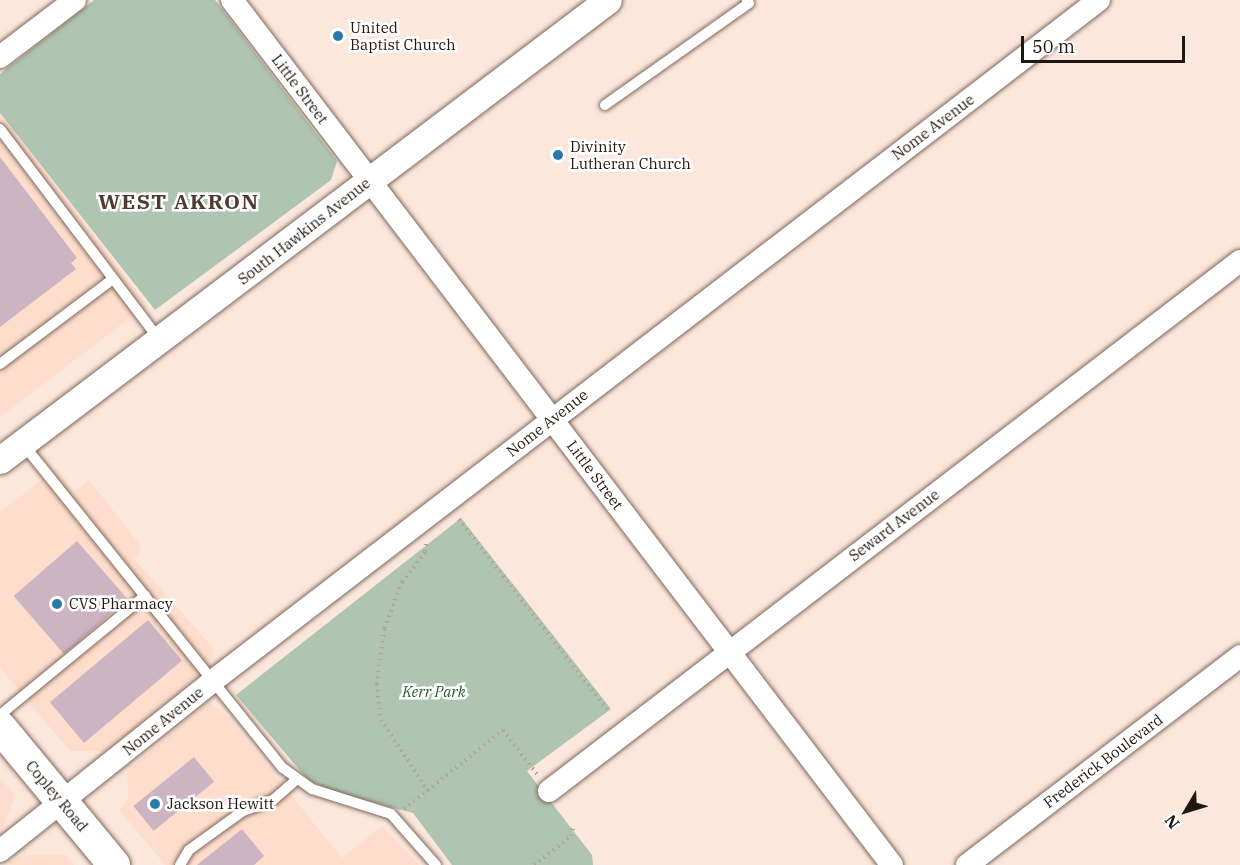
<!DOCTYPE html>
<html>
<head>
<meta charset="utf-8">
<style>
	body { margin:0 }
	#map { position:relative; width:1240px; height:865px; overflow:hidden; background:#fce7dc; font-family:"IBM Plex Serif",serif }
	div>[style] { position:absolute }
	.built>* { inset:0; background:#feddcc }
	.green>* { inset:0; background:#afc5b1 }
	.building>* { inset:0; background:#cdb4c2; transform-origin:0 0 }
	.path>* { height:4px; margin-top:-2px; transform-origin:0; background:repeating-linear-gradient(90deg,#b1a198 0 1.5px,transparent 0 6px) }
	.roads { filter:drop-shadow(0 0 2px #7e685d) drop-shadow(0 0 2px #7e685d) }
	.service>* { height:10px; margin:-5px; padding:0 5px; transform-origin:5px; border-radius:5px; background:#fff }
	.minor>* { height:22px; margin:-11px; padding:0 11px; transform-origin:11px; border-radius:11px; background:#fff }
	.tertiary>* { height:27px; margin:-13.5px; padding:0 13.5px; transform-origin:13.5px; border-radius:13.5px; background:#fff }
	.secondary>* { height:32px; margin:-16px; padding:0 16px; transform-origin:16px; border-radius:16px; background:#fff }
	.dots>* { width:16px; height:16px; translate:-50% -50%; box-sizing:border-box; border:3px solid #fff; border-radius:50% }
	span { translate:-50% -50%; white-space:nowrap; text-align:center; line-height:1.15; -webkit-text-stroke:5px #fff; paint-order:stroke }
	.poi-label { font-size:15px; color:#1f1712 }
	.left { translate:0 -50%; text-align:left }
	.street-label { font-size:15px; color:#1f1712 }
	.park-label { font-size:15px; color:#295a32; font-style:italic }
	.district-label { font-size:21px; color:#4f3b31; font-weight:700; letter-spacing:1.5px }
	.north { position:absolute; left:1156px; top:781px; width:60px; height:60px; -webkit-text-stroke:4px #fff; paint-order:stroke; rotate:232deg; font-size:16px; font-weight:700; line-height:24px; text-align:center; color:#1f1712 }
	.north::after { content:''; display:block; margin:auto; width:21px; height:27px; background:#1f1712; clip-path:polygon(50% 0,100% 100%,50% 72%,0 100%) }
	.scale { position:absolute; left:1021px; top:36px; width:164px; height:27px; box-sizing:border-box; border:3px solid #1f1712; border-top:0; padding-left:8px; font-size:18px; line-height:21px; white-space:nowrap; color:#1f1712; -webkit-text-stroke:4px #fff; paint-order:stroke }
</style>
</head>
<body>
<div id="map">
	<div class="built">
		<div style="clip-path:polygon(0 113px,147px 305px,0 417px)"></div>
		<div style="clip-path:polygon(56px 469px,75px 492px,89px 480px,141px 546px,135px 560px,215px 650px,205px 672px,111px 751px,70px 751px,0 668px,0 512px)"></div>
		<div style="clip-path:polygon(208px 702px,226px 715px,342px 858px,382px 826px,419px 865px,165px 865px,120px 811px,128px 798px,127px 771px)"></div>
		<div style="clip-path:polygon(0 778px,15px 795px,0 837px)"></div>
		<div style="clip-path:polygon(65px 854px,74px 865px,9px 865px,20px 856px)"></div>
	</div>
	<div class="green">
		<div style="clip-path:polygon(94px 0,215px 0,337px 161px,331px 180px,155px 310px,0 113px,0 74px)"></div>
		<div style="clip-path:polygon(461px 518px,611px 709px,527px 771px,592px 855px,593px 865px,452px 865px,413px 813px,332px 791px,308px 780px,236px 695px)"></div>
	</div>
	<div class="building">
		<div style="clip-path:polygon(0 157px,77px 258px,71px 263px,76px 269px,0 327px)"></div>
		<div style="left:77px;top:541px;width:77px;height:84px;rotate:49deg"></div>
		<div style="left:148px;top:620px;width:53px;height:128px;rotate:50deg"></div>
		<div style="left:194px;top:757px;width:32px;height:78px;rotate:51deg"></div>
		<div style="clip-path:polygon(242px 829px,264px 856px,254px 865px,197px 865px)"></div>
	</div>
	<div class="path">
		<div style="left:459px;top:519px;width:241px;rotate:52.1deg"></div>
		<div style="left:426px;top:544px;width:8px;rotate:97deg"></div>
		<div style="left:425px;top:552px;width:38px;rotate:127deg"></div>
		<div style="left:402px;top:582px;width:50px;rotate:111deg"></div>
		<div style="left:384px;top:629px;width:55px;rotate:97.3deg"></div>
		<div style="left:377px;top:684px;width:36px;rotate:84deg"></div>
		<div style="left:381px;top:720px;width:85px;rotate:56.5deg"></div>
		<div style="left:404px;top:809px;width:127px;rotate:-38.6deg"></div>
		<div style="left:503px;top:730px;width:56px;rotate:52.3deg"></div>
		<div style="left:534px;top:865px;width:47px;rotate:-38.1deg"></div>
		<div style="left:571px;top:836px;width:11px;rotate:-75deg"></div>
	</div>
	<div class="roads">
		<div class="service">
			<div style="left:605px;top:105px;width:176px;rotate:-35.3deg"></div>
			<div style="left:749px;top:3px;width:4px;rotate:-124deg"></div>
			<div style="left:0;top:129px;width:263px;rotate:52.9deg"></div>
			<div style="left:0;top:364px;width:141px;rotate:-37deg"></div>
			<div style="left:23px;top:444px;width:415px;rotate:51.3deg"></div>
			<div style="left:283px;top:768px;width:36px;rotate:36deg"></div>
			<div style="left:312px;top:789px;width:83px;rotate:17.6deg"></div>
			<div style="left:391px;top:814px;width:68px;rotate:48.6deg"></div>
			<div style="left:0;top:715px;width:188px;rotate:-39.4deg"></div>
			<div style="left:180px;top:865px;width:17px;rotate:-59deg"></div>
			<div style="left:189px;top:850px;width:67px;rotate:-35.8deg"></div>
			<div style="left:243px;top:811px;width:32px;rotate:-20deg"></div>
			<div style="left:273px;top:800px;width:30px;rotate:-41deg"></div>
		</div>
		<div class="minor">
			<div style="left:232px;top:0;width:1088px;rotate:52.66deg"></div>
			<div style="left:0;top:57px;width:94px;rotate:-37.2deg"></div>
			<div style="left:549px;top:791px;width:871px;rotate:-37.49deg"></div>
			<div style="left:0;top:851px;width:274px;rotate:-38.6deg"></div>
			<div style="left:214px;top:680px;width:1116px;rotate:-37.54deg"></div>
			<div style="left:967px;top:865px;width:344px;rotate:-37.4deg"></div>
		</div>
		<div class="tertiary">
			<div style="left:0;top:460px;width:762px;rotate:-37.11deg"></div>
		</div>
		<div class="secondary">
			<div style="left:0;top:727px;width:179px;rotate:50.4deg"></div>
		</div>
	</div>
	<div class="dots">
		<div style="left:338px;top:36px;background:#287aab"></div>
		<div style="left:558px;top:155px;background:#287aab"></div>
		<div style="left:57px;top:604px;background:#287aab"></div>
		<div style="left:155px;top:804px;background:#287aab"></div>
	</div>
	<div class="poi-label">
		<span class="left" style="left:350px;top:36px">United<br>Baptist Church</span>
		<span class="left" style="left:570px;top:155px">Divinity<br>Lutheran Church</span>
		<span class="left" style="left:69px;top:604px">CVS Pharmacy</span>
		<span class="left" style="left:167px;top:804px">Jackson Hewitt</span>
	</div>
	<div class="street-label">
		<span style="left:300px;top:89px;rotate:53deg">Little Street</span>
		<span style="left:933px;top:127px;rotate:-37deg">Nome Avenue</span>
		<span style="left:304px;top:231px;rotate:-38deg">South Hawkins Avenue</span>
		<span style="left:547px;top:423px;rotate:-38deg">Nome Avenue</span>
		<span style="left:595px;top:475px;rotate:53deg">Little Street</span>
		<span style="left:894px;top:525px;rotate:-37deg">Seward Avenue</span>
		<span style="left:163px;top:721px;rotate:-39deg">Nome Avenue</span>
		<span style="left:1103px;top:761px;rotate:-37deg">Frederick Boulevard</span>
		<span style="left:57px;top:796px;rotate:50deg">Copley Road</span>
	</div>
	<div class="park-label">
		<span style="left:434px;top:692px">Kerr Park</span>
	</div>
	<div class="district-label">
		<span style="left:179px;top:201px">WEST AKRON</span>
	</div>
	<div class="north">N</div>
	<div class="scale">50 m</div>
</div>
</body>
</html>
